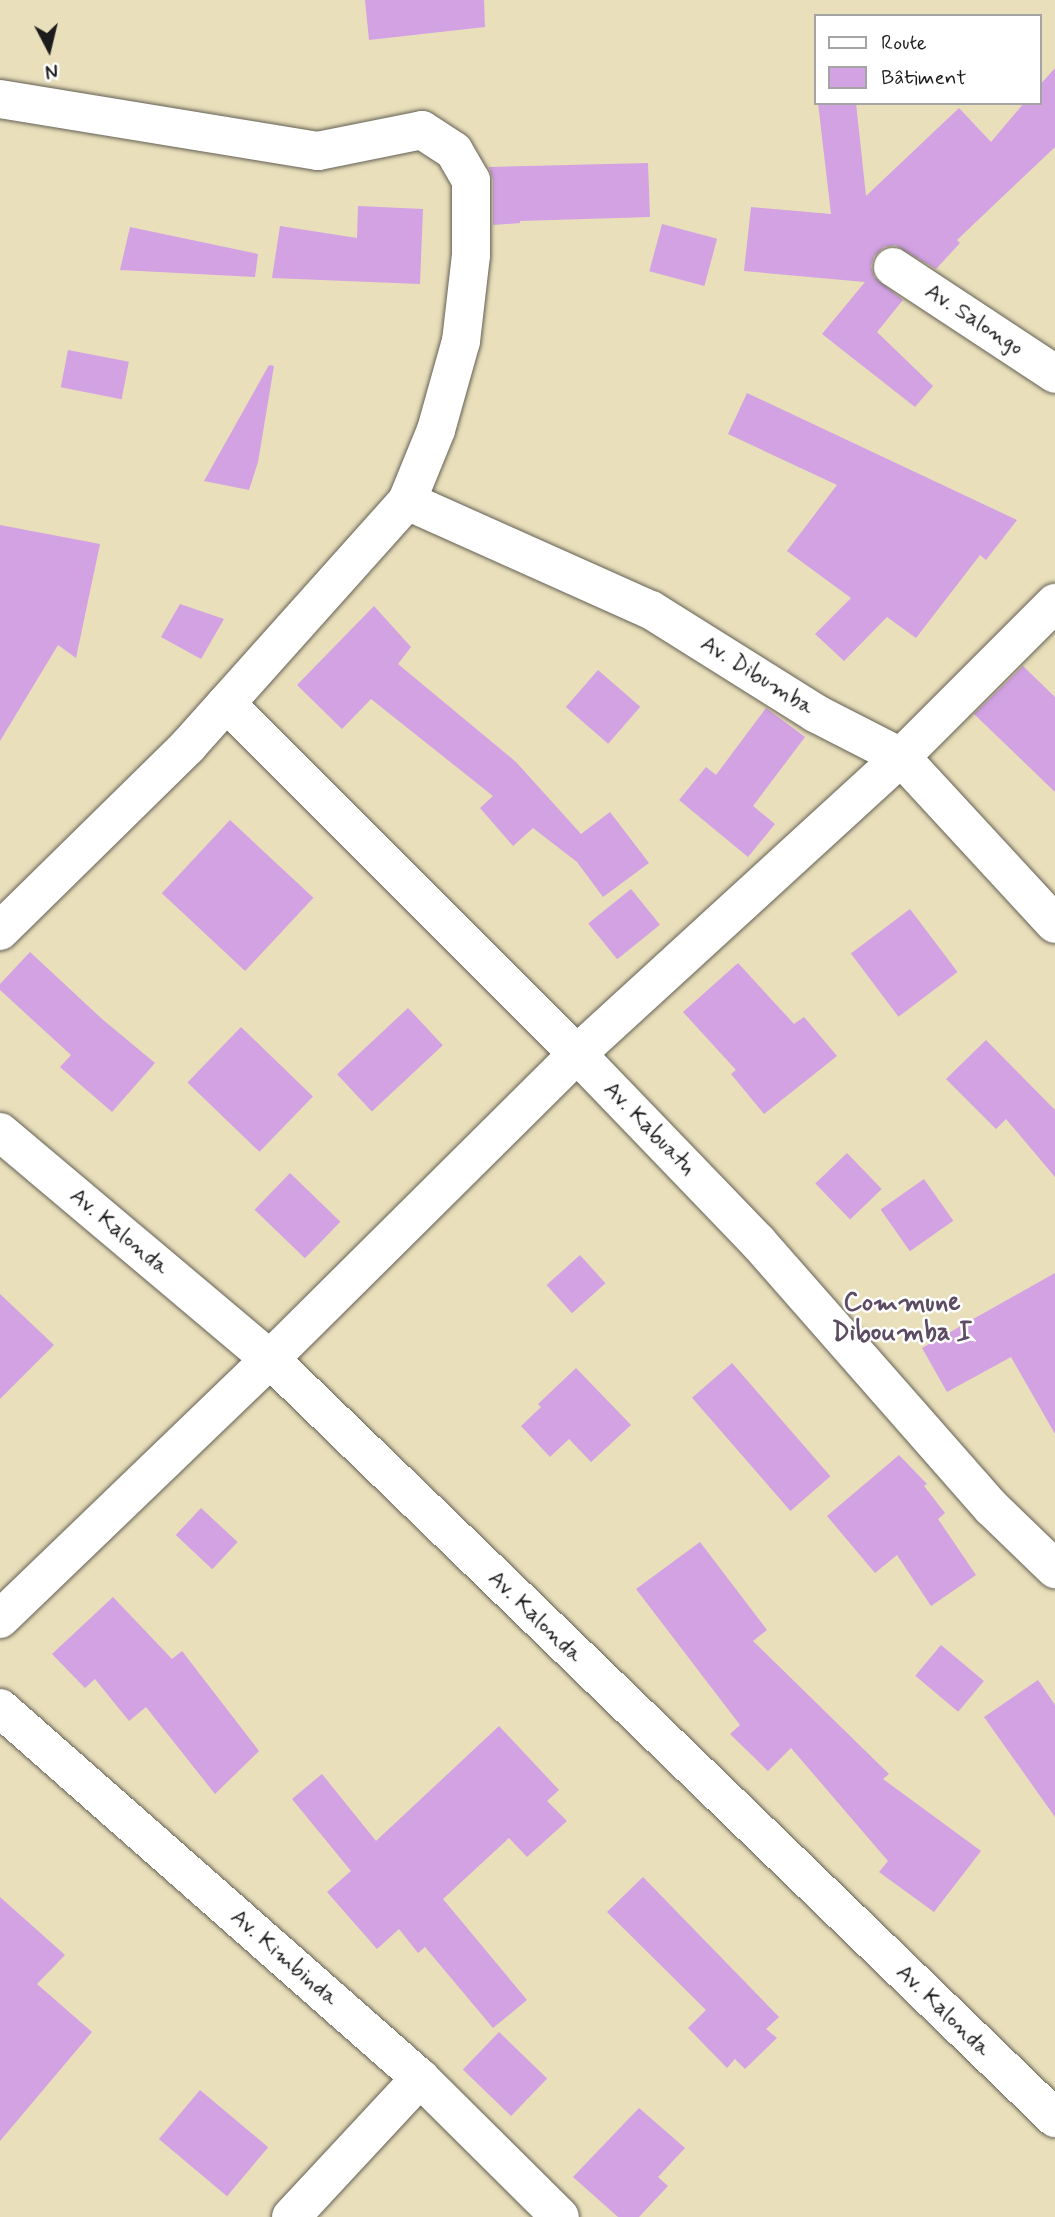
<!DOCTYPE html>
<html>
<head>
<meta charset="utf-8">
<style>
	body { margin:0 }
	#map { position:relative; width:1055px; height:2217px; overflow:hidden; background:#e9dfbb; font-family:Mynerve,sans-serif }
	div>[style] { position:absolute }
	.building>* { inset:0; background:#d2a2e3; transform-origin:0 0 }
	.roads { filter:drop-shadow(0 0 2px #646054) drop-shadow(0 0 2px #646054) }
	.minor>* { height:38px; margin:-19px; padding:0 19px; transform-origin:19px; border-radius:19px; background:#fff }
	span { translate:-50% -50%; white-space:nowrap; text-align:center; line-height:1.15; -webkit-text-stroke:5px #fff; paint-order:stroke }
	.street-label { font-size:23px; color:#1c1c1c }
	.quarter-label { font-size:26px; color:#5c4b62; font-weight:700 }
	.legend { position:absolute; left:814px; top:14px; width:228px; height:91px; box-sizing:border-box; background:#fff; border:2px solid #a4a4a4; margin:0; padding:9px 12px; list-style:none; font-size:21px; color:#1c1c1c }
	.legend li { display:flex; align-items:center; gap:14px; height:35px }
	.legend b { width:35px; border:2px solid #a4a4a4 }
	.north { position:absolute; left:14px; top:14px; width:70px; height:70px; -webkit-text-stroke:5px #fff; paint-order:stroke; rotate:173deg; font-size:19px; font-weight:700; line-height:28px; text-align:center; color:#1c1c1c }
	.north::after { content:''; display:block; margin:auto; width:24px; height:32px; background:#1c1c1c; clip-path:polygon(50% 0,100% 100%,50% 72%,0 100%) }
</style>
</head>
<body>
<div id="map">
	<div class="building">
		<div style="clip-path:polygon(365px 0,484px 0,485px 27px,369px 40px)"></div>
		<div style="clip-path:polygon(1055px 68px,1055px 147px,957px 240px,960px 243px,936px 269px,895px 245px,884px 247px,874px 256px,871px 266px,874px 277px,903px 300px,877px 332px,933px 386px,915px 407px,822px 334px,865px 282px,744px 271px,751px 207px,831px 214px,818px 103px,856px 103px,866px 196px,959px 108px,991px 142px,1024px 103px,1039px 103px,1039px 86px)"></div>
		<div style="clip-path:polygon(648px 163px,650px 217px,520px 221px,520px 223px,493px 225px,493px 180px,489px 167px)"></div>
		<div style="clip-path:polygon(358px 206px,423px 209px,420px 284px,272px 278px,280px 226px,357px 238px)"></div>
		<div style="left:662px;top:224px;width:57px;height:49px;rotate:15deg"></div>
		<div style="clip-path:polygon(130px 227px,258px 254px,255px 277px,120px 270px)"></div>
		<div style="left:68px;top:350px;width:62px;height:38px;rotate:11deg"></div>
		<div style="clip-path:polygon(269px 365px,274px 366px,258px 462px,249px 490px,204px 481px)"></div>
		<div style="clip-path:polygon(747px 393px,1017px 520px,986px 560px,980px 555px,916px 638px,887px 617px,844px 661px,815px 634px,851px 598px,787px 551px,837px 485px,728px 434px)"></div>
		<div style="clip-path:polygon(0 525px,100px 544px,76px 658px,58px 645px,0 741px)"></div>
		<div style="clip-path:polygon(180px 604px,224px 619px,201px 659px,161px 637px)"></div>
		<div style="clip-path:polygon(374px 606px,411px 647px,398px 664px,516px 762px,581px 834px,610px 812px,649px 863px,603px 897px,577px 862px,533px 828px,513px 846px,480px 808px,493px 796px,371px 699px,342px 729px,297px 685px)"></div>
		<div style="clip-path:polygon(1023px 666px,1055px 697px,1055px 792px,974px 714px)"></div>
		<div style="left:598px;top:670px;width:56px;height:49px;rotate:41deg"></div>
		<div style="clip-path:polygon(766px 708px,805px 737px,753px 806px,775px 824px,748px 857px,679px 800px,706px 767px,716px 775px)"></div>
		<div style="left:230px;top:820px;width:114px;height:100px;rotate:43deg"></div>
		<div style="left:631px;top:889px;width:46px;height:55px;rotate:51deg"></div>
		<div style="left:910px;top:909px;width:79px;height:74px;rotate:53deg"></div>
		<div style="clip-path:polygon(30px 952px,102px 1019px,155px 1063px,112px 1112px,60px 1067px,71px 1055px,0 990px,0 984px)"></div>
		<div style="clip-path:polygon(738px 963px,794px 1024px,804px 1017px,837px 1056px,764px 1114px,731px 1074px,736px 1070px,683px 1012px)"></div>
		<div style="left:408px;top:1008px;width:51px;height:97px;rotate:47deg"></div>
		<div style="left:241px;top:1027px;width:100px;height:77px;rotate:44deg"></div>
		<div style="clip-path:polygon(986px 1040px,1055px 1110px,1055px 1177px,1006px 1119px,996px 1129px,946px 1079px)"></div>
		<div style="left:847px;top:1153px;width:50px;height:44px;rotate:46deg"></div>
		<div style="left:290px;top:1173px;width:70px;height:51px;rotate:44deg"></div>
		<div style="left:924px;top:1179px;width:51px;height:53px;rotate:55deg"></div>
		<div style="left:580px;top:1255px;width:38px;height:45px;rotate:48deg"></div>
		<div style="clip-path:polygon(1055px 1273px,1055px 1434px,1011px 1357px,947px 1392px,922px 1348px)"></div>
		<div style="clip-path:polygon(0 1294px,54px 1345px,0 1399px)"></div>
		<div style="left:732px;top:1363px;width:150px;height:53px;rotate:49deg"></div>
		<div style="clip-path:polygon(576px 1368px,631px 1425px,591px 1462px,569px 1439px,550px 1457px,521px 1426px,541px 1407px,538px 1404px)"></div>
		<div style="clip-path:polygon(899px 1455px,927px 1484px,924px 1486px,945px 1513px,938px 1519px,976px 1575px,931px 1606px,897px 1555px,875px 1573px,827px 1516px)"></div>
		<div style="left:201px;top:1508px;width:50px;height:37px;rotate:43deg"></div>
		<div style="clip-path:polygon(700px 1542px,767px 1630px,753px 1641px,889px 1774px,883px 1779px,981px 1851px,934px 1912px,879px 1872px,888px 1861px,791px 1748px,768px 1771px,730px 1734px,740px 1725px,636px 1589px)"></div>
		<div style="clip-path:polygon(113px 1597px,172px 1659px,182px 1651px,259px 1751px,215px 1794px,146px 1707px,129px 1721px,95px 1679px,85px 1688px,52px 1654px)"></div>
		<div style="left:941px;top:1645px;width:56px;height:40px;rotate:40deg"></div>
		<div style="clip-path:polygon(1038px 1680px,1055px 1705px,1055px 1817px,984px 1717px)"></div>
		<div style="clip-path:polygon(499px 1726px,559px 1790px,547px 1801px,567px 1821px,527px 1857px,509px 1838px,443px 1899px,527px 2000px,493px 2028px,425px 1947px,418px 1953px,399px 1929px,377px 1949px,327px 1892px,351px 1871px,292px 1799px,322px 1774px,376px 1841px)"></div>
		<div style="clip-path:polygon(643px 1877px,779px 2017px,766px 2029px,777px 2038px,745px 2069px,735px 2059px,727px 2068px,688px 2028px,706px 2010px,607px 1912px)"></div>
		<div style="clip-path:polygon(0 1897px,65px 1955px,37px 1984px,92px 2032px,0 2141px)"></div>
		<div style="left:499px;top:2032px;width:67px;height:52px;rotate:44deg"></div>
		<div style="left:200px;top:2090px;width:89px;height:64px;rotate:40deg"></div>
		<div style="clip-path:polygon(639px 2108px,685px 2148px,658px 2177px,668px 2186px,639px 2217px,618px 2217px,573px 2177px)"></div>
	</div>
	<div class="roads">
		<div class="minor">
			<div style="left:0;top:99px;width:322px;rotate:9.3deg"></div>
			<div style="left:318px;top:151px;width:106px;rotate:-11.4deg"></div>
			<div style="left:422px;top:130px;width:38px;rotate:33deg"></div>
			<div style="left:454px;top:151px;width:34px;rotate:60deg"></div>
			<div style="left:471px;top:180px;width:75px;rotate:90deg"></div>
			<div style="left:471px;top:255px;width:87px;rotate:96.6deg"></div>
			<div style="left:461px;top:341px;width:92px;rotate:105.7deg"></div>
			<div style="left:436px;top:430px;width:77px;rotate:112.2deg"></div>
			<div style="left:407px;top:501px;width:329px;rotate:131.8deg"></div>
			<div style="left:188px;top:746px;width:264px;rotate:135.5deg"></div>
			<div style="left:893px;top:267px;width:194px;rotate:33.4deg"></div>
			<div style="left:407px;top:501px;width:267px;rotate:24.1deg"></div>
			<div style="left:651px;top:610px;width:194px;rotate:32.1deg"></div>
			<div style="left:815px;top:713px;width:97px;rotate:27.1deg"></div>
			<div style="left:901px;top:757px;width:227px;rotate:47.3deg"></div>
			<div style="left:226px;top:703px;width:496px;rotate:45deg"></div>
			<div style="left:577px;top:1054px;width:261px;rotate:46.1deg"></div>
			<div style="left:758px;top:1242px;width:354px;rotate:48.7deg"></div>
			<div style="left:992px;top:1508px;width:88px;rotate:44.1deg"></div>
			<div style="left:0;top:1132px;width:353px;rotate:40.1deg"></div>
			<div style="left:270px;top:1359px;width:1092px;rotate:44.04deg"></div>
			<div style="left:0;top:1619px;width:375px;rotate:-43.9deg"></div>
			<div style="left:270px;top:1359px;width:433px;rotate:-44.8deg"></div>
			<div style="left:577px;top:1054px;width:440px;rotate:-42.5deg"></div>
			<div style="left:901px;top:757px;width:218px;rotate:-45deg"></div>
			<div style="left:0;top:1708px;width:560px;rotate:41.38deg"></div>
			<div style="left:420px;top:2078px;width:197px;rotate:44.8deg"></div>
			<div style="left:291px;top:2217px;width:190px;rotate:-47.1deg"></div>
		</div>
	</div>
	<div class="street-label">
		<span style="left:974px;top:320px;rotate:33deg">Av. Salongo</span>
		<span style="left:757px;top:676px;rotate:32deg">Av. Dibumba</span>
		<span style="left:649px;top:1129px;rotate:46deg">Av. Kabuatu</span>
		<span style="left:119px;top:1232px;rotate:40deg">Av. Kalonda</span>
		<span style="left:535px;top:1617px;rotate:44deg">Av. Kalonda</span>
		<span style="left:284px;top:1958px;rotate:41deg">Av. Kimbinda</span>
		<span style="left:943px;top:2011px;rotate:44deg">Av. Kalonda</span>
	</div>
	<div class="quarter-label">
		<span style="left:902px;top:1319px">Commune<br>Diboumba I</span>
	</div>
	<ul class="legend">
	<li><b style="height:9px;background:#fff"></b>Route</li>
	<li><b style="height:19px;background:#d2a2e3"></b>Bâtiment</li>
	</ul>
	<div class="north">N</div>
</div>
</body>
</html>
